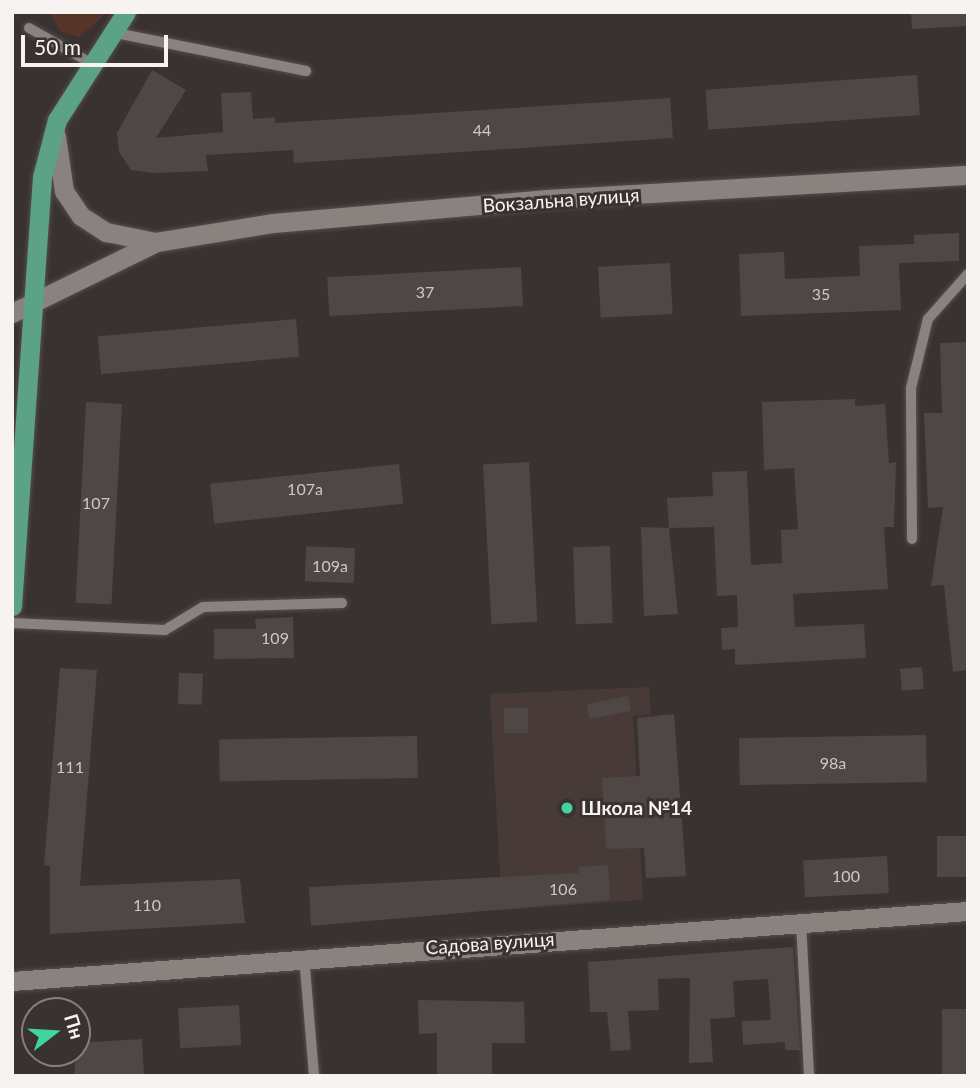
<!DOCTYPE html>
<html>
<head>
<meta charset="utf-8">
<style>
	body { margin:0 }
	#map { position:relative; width:980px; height:1088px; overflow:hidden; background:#393230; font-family:Lato,sans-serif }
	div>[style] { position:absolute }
	.built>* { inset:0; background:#483b37 }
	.green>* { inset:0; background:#573429 }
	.building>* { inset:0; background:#4e4745; transform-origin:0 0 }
	.roads { filter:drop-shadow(0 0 2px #544e4c) drop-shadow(0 0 2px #544e4c) }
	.service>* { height:10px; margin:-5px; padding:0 5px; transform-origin:5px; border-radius:5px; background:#89827f }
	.minor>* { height:19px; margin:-9.5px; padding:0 9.5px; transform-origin:9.5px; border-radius:9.5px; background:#89827f }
	.primary>* { height:19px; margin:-9.5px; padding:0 9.5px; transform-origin:9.5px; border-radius:9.5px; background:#5ba287 }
	.dots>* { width:19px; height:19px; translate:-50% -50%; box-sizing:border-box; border:4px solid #393230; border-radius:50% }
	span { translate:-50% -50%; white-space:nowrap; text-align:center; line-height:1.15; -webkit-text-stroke:6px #393230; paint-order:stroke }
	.number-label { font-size:16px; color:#cdc8c6 }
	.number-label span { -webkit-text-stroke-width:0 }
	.street-label { font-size:19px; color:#f7f3f1 }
	.poi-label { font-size:19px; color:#f7f3f1; font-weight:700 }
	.left { translate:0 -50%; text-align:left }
	.frame { position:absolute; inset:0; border:14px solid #f7f3f1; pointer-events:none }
	.north { position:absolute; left:21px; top:997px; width:70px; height:70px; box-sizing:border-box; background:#393230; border:2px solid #857f7d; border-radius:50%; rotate:73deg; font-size:19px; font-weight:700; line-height:28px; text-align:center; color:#f7f3f1 }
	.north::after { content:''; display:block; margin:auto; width:24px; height:32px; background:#41d4a1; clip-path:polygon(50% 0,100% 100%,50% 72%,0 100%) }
	.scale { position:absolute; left:21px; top:35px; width:147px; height:32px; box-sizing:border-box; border:4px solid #f7f3f1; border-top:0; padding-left:9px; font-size:21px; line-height:24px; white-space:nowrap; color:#f7f3f1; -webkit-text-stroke:5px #393230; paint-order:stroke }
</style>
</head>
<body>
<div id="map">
	<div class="built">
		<div style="clip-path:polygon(649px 687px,651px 715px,633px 716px,643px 900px,502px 910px,490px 694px)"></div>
	</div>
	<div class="green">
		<div style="clip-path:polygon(49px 12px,108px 12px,79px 37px,61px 32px)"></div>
	</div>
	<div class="building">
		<div style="clip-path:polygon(911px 12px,968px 12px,968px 26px,912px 29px)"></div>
		<div style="clip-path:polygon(152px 70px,186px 90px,156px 138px,223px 132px,221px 93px,251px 92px,253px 119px,275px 117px,275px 123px,670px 98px,673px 138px,294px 163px,293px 150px,206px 155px,208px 171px,153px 173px,131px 170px,119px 152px,117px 133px)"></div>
		<div style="left:917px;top:75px;width:40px;height:212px;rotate:86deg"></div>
		<div style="clip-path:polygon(959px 233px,959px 261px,899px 263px,901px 310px,741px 316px,739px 254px,784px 252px,785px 279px,860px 276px,859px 246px,914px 244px,914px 235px)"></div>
		<div style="left:670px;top:263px;width:51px;height:72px;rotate:87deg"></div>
		<div style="left:521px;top:267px;width:39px;height:194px;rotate:87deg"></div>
		<div style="left:296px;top:319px;width:38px;height:199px;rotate:85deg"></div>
		<div style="clip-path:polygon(968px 342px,968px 670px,953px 672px,944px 585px,931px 586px,943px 507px,928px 508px,924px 413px,942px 413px,940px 343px)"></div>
		<div style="clip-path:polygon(855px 399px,855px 406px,885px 404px,889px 463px,896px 462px,894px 527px,884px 527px,888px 589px,793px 594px,795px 627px,864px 624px,866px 658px,735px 665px,735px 649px,722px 650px,721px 628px,738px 627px,737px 595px,717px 596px,714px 527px,669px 528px,667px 498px,713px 496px,712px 472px,747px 471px,751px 565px,782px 563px,781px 530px,798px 529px,794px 468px,764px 470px,762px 402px)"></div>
		<div style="left:86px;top:402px;width:36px;height:201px;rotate:3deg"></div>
		<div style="left:529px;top:462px;width:160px;height:46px;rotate:87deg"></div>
		<div style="left:399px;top:464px;width:40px;height:190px;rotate:84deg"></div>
		<div style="clip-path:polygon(641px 527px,669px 528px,678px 614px,644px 616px)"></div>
		<div style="left:610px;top:546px;width:77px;height:37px;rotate:88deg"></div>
		<div style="left:355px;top:548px;width:35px;height:49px;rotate:92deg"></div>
		<div style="clip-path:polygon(293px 617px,294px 658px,214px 659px,214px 629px,256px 629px,255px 619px)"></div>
		<div style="left:922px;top:667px;width:22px;height:22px;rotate:85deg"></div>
		<div style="clip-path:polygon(60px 668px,97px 670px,80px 886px,240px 879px,245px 923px,50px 934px,50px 866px,44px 865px)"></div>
		<div style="left:179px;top:673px;width:24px;height:31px;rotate:2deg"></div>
		<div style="left:628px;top:696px;width:15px;height:42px;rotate:79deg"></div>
		<div style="left:528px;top:708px;width:25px;height:24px;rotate:90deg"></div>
		<div style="clip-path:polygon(674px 714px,686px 876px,646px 878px,644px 848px,606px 849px,602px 778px,640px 776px,637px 718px)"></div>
		<div style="left:926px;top:735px;width:47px;height:187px;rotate:89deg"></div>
		<div style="left:417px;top:736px;width:42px;height:198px;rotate:89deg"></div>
		<div style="left:968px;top:836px;width:41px;height:31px;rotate:90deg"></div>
		<div style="left:887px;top:856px;width:37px;height:84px;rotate:87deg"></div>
		<div style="clip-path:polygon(608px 865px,610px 900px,311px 926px,309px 887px,579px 873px,579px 867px)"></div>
		<div style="clip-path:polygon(793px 947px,800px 1050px,785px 1050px,785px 1042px,743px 1045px,742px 1021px,771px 1020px,768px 979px,733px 981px,735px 1017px,710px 1019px,713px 1062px,689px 1063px,690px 978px,658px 979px,659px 1010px,628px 1011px,631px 1050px,611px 1051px,607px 1012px,590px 1012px,588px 962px)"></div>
		<div style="clip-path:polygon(418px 1000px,524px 1002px,525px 1043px,492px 1043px,492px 1075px,437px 1076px,437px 1033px,419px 1034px)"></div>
		<div style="left:239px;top:1005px;width:40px;height:61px;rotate:87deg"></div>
		<div style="left:968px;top:1009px;width:67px;height:26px;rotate:90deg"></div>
		<div style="clip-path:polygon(142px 1039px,144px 1076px,74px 1076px,77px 1043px)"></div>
	</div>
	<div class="roads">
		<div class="service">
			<div style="left:29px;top:28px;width:69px;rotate:29.5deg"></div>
			<div style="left:111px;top:32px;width:199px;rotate:11.3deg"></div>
			<div style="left:912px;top:539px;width:151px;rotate:-90.4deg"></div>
			<div style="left:911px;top:388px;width:71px;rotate:-76.2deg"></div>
			<div style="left:928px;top:319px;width:60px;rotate:-48.4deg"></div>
			<div style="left:12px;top:623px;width:153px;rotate:2.6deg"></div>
			<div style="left:165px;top:630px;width:44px;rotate:-31.2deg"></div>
			<div style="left:203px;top:607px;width:139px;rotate:-1.6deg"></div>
			<div style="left:801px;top:922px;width:154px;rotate:87deg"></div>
			<div style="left:304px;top:956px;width:120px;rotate:85.2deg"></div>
		</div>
		<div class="minor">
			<div style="left:56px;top:136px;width:56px;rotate:81.7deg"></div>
			<div style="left:64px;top:191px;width:30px;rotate:56deg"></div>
			<div style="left:81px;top:216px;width:30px;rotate:33deg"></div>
			<div style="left:106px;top:232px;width:51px;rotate:11.3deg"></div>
			<div style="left:12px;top:313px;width:161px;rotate:-26.2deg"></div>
			<div style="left:156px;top:242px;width:119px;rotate:-9.2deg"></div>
			<div style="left:273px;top:223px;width:275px;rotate:-5deg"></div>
			<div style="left:547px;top:199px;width:422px;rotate:-3.3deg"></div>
			<div style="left:12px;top:981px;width:959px;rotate:-4.19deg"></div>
		</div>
		<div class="primary">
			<div style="left:12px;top:606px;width:430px;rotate:-86deg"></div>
			<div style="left:42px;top:177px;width:59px;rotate:-75.3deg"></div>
			<div style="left:57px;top:120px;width:128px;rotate:-57.4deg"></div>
		</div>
	</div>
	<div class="dots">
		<div style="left:567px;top:808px;background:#41d4a1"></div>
	</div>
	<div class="number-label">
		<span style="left:482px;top:130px">44</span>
		<span style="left:425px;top:292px">37</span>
		<span style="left:821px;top:294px">35</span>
		<span style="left:305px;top:489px">107а</span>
		<span style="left:96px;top:503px">107</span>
		<span style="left:330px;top:566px">109а</span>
		<span style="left:275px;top:638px">109</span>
		<span style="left:833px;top:763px">98а</span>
		<span style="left:70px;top:767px">111</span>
		<span style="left:846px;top:876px">100</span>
		<span style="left:563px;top:889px">106</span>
		<span style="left:147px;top:905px">110</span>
	</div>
	<div class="street-label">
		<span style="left:561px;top:200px;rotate:-4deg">Вокзальна вулиця</span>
		<span style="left:490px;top:943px;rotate:-4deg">Садова вулиця</span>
	</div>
	<div class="poi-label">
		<span class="left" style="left:581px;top:808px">Школа №14</span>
	</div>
	<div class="frame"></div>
	<div class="north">Пн</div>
	<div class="scale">50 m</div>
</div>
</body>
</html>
